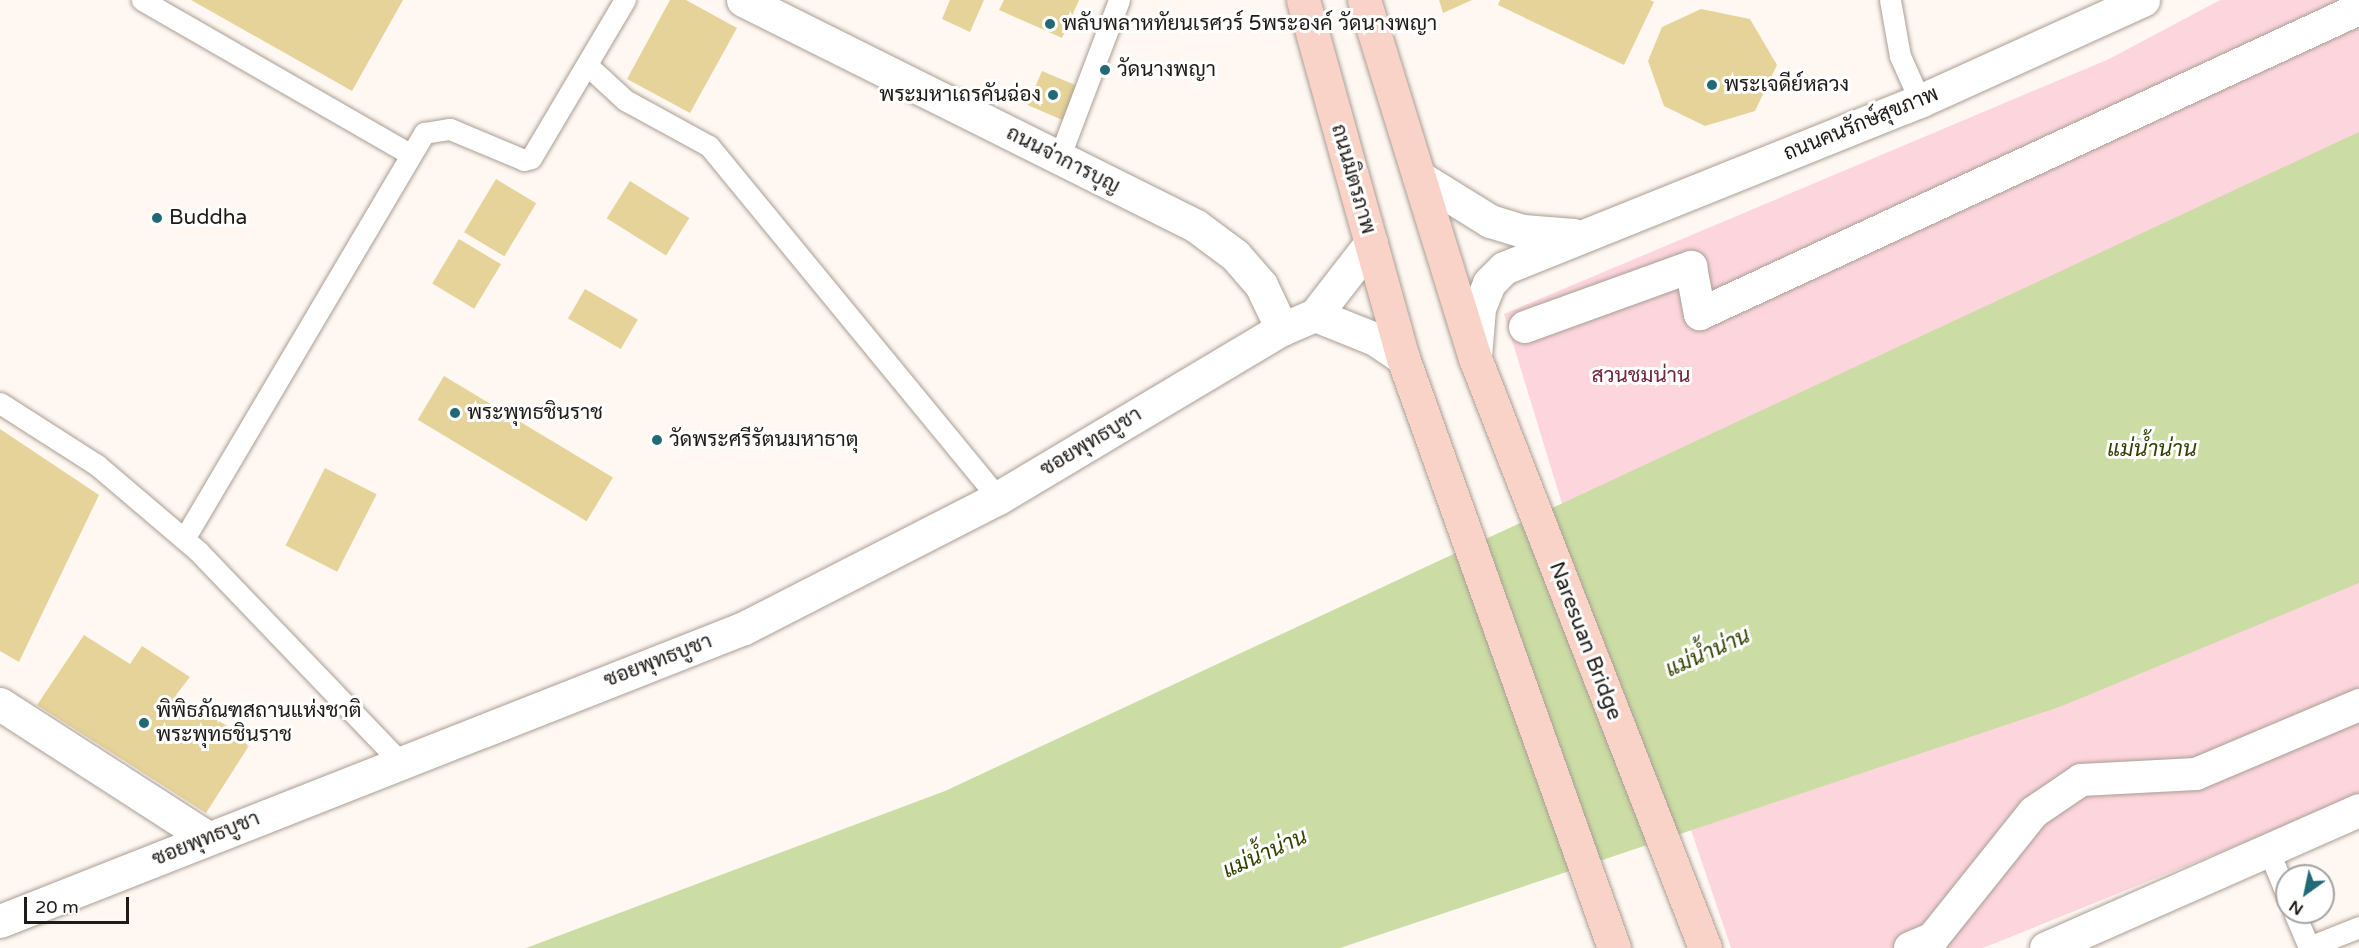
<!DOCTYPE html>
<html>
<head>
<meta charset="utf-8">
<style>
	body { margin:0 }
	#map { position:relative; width:2359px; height:948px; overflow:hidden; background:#fff8f2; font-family:"Varela Round",Sarabun,sans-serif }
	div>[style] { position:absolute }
	.green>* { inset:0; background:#fdd6dd }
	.water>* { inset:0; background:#cbdca4 }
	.building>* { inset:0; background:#e5d399; transform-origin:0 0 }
	.roads { filter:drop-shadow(0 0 2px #a99e95) drop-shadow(0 0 2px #a99e95) }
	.service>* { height:21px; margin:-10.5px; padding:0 10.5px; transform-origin:10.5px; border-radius:10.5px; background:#fff }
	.pedestrian>* { height:32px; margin:-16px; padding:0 16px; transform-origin:16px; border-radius:16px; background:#fff }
	.minor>* { height:33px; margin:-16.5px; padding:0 16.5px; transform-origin:16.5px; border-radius:16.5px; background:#fff }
	.tertiary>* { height:33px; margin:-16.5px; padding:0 16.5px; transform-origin:16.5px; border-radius:16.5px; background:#fff }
	.primary>* { height:33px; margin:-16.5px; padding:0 16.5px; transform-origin:16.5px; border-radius:16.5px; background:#fad3c8 }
	.dots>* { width:16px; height:16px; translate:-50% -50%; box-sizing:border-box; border:3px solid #fff; border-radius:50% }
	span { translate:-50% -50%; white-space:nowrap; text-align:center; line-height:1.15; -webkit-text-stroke:6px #fff; paint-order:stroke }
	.poi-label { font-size:21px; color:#1f1b18 }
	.left { translate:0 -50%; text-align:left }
	.right { translate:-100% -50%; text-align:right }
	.street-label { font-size:21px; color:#1f1b18 }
	.park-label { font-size:21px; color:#70253b }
	.water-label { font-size:22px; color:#334100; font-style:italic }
	.north { position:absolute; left:2275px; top:864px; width:60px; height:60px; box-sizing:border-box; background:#fff; border:2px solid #a5a4a3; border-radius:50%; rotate:213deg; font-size:16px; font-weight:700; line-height:24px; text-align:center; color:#1f1b18 }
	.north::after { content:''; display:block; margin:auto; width:21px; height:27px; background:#216a75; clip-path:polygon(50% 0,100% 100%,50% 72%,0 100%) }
	.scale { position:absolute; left:24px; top:897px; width:105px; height:27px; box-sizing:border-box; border:3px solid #1f1b18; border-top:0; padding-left:8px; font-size:18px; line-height:21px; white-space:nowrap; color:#1f1b18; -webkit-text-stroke:4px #fff; paint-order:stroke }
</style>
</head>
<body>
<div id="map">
	<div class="green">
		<div style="clip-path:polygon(2220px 0,2359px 0,2359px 148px,1570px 530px,1504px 314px,2109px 59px)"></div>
		<div style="clip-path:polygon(2359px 571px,2359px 796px,1983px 948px,1731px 948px,1691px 830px)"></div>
	</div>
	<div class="water">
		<div style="clip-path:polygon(2359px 132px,2359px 583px,2062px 706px,1340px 948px,526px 948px,945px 791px)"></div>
	</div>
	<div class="building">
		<div style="clip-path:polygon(191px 0,403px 0,352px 91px)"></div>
		<div style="clip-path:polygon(670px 0,686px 0,737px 28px,690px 113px,627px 79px)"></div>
		<div style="clip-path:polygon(950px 0,984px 0,970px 32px,942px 19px)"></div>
		<div style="clip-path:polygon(1004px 0,1079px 0,1062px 38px,999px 10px)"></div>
		<div style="clip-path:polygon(1439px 0,1472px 0,1443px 13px)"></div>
		<div style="clip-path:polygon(1500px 0,1650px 0,1654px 2px,1624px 65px,1498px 5px)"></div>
		<div style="clip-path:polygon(1701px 9px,1750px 19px,1777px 65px,1755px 111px,1705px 126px,1664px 106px,1648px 61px,1662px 27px)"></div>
		<div style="left:1042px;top:71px;width:38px;height:37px;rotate:23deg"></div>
		<div style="left:496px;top:179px;width:47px;height:62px;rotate:31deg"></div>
		<div style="left:630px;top:181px;width:70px;height:44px;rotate:32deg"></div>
		<div style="left:459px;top:239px;width:49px;height:52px;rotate:31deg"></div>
		<div style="left:585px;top:289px;width:61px;height:34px;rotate:30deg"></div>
		<div style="left:444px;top:376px;width:197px;height:51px;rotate:31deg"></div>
		<div style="clip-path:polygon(0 429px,99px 495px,19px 662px,0 651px)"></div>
		<div style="left:325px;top:468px;width:58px;height:87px;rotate:27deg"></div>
		<div style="clip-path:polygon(84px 635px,130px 664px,142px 646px,190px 677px,176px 695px,252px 741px,206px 813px,37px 705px)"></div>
	</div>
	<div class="roads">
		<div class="service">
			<div style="left:142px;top:0;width:309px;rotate:29.9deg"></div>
			<div style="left:1890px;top:0;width:57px;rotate:79.9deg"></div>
			<div style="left:1900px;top:56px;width:49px;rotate:66deg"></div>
			<div style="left:587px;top:65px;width:52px;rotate:42.6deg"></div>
			<div style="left:625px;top:100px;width:96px;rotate:28.7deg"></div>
			<div style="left:709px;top:146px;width:455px;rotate:50.6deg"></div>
			<div style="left:1059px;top:158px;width:169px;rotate:-69.2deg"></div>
			<div style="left:0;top:403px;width:115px;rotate:32.6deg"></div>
			<div style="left:97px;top:465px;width:133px;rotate:40.4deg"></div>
			<div style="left:198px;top:551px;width:292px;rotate:46.2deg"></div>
			<div style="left:184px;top:539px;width:472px;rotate:-59.4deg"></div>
			<div style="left:424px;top:133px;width:26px;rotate:-9deg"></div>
			<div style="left:450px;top:129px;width:80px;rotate:22.7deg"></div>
			<div style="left:524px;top:160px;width:7px;rotate:-16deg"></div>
			<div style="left:531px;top:158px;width:184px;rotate:-59.3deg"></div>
			<div style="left:2269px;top:852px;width:47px;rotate:67.3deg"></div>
			<div style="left:2294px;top:912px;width:39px;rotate:67deg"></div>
			<div style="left:2309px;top:947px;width:54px;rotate:-21.8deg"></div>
		</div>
		<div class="pedestrian">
			<div style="left:1525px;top:327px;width:177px;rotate:-19.9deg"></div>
			<div style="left:1691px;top:267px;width:48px;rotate:79.2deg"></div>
			<div style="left:1700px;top:314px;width:726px;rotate:-24.84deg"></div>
			<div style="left:1910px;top:948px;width:25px;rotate:-23deg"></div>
			<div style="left:1933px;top:938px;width:161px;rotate:-51.3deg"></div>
			<div style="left:2034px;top:812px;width:57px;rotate:-34.2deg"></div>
			<div style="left:2081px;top:780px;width:115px;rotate:-3deg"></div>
			<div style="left:2196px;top:774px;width:177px;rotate:-22.9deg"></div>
		</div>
		<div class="minor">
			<div style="left:743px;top:0;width:506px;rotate:26.51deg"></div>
			<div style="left:1196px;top:226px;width:49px;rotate:36.6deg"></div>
			<div style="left:1235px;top:255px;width:40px;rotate:49deg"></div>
			<div style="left:1261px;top:285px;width:49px;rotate:64.5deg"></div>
			<div style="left:1371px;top:243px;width:91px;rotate:127.9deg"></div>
			<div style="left:1315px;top:315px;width:65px;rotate:21.8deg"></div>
			<div style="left:1375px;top:339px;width:34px;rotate:34deg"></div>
			<div style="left:0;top:704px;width:247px;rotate:32.8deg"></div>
			<div style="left:0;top:921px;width:800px;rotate:-21.5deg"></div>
			<div style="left:744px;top:628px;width:285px;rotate:-27.1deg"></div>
			<div style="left:998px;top:498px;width:330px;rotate:-30.8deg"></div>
			<div style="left:1282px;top:329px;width:36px;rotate:-23deg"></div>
			<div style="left:2046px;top:948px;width:342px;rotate:-23.8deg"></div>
		</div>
		<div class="tertiary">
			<div style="left:1419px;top:177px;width:84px;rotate:31.8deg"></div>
			<div style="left:1490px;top:221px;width:34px;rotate:17deg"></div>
			<div style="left:1523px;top:231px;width:50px;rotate:4.6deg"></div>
			<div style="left:1475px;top:357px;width:49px;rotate:-85.3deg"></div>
			<div style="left:1479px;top:308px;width:27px;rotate:-68deg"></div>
			<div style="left:1489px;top:283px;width:21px;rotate:-45deg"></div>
			<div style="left:1504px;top:268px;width:448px;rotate:-21.9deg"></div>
			<div style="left:1920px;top:101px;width:245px;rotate:-24.4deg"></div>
		</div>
		<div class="primary">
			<div style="left:1303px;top:0;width:372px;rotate:74.4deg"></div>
			<div style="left:1403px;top:358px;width:627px;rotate:70.32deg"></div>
			<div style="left:1364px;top:0;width:375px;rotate:72.8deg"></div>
			<div style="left:1475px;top:358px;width:633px;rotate:68.7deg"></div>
		</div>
	</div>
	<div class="dots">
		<div style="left:1050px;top:24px;background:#216a75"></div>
		<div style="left:1105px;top:70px;background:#216a75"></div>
		<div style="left:1712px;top:85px;background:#216a75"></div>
		<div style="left:1053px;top:95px;background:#216a75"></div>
		<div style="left:157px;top:218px;background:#216a75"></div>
		<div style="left:455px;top:413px;background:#216a75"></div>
		<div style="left:657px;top:440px;background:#216a75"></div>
		<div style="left:144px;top:723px;background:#216a75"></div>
	</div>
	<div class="poi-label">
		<span class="left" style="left:1062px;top:24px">พลับพลาหทัยนเรศวร์ 5พระองค์ วัดนางพญา</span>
		<span class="left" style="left:1117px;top:70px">วัดนางพญา</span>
		<span class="left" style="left:1724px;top:85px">พระเจดีย์หลวง</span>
		<span class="right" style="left:1041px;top:95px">พระมหาเถรคันฉ่อง</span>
		<span class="left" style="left:169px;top:218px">Buddha</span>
		<span class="left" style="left:467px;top:413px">พระพุทธชินราช</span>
		<span class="left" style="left:669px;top:440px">วัดพระศรีรัตนมหาธาตุ</span>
		<span class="left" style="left:156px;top:723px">พิพิธภัณฑสถานแห่งชาติ<br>พระพุทธชินราช</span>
	</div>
	<div class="street-label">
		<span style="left:1861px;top:124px;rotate:-22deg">ถนนคนรักษ์สุขภาพ</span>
		<span style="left:1063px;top:160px;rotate:27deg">ถนนจ่าการบุญ</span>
		<span style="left:1353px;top:179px;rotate:74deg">ถนนมิตรภาพ</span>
		<span style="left:1091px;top:442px;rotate:-31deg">ซอยพุทธบูชา</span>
		<span style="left:1585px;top:641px;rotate:69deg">Naresuan Bridge</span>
		<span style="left:658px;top:661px;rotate:-21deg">ซอยพุทธบูชา</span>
		<span style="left:206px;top:839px;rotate:-22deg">ซอยพุทธบูชา</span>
	</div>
	<div class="park-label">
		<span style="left:1641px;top:376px">สวนชมน่าน</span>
	</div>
	<div class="water-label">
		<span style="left:2152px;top:450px">แม่น้ำน่าน</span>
		<span style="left:1708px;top:653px;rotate:-24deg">แม่น้ำน่าน</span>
		<span style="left:1265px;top:854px;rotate:-24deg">แม่น้ำน่าน</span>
	</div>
	<div class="north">N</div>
	<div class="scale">20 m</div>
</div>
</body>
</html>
